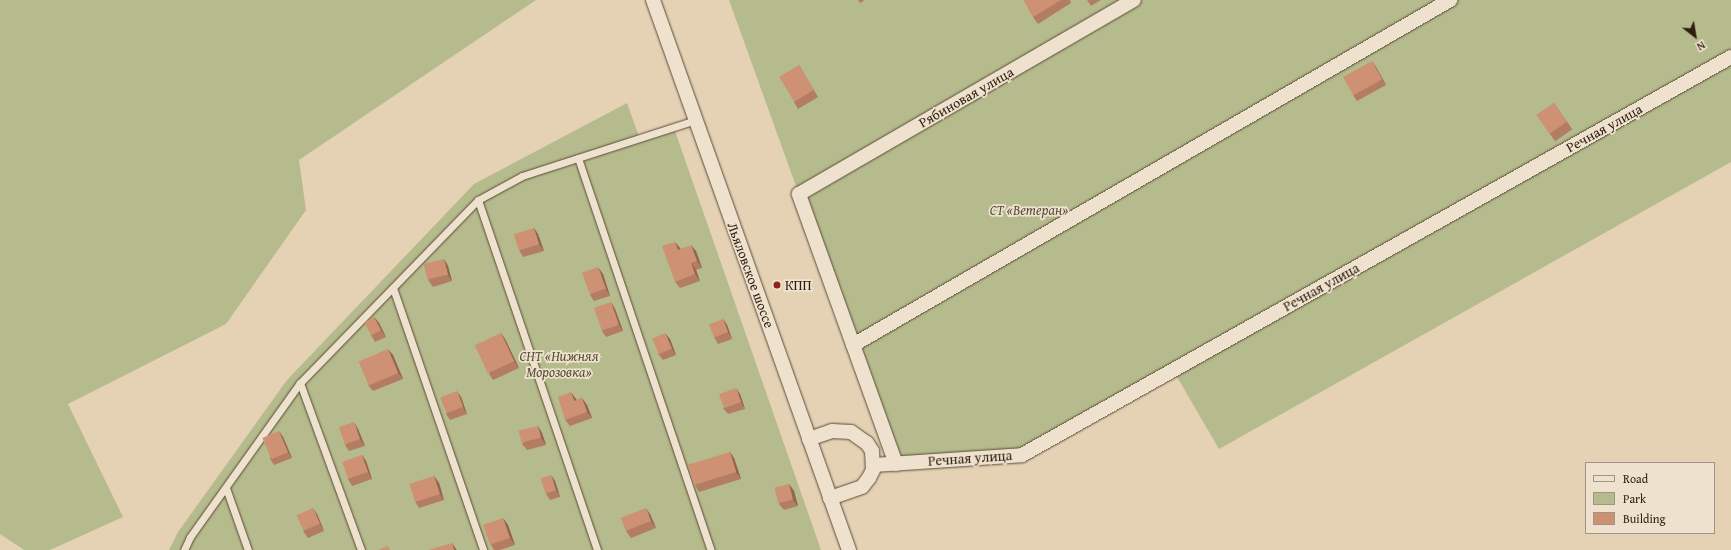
<!DOCTYPE html>
<html>
<head>
<meta charset="utf-8">
<style>
	body { margin:0 }
	#map { position:relative; width:1731px; height:550px; overflow:hidden; background:#e5d2b4; font-family:"Gentium Book Plus",serif }
	div>[style] { position:absolute }
	.green>* { inset:0; background:#b5bb8c }
	.roads { filter:drop-shadow(0 0 1px #5b4b39) drop-shadow(0 0 1px #5b4b39) }
	.lane>* { height:7px; margin:-3.5px; padding:0 3.5px; transform-origin:3.5px; border-radius:3.5px; background:#eee2ce }
	.street>* { height:14px; margin:-7px; padding:0 7px; transform-origin:7px; border-radius:7px; background:#eee2ce }
	.wall>* { inset:0; background:#b27d63; transform-origin:0 0 }
	.shaded-wall>* { inset:0; background:#916650 }
	.building>* { inset:0; background:#cf9173; transform-origin:0 0 }
	.dots>* { width:11px; height:11px; translate:-50% -50%; box-sizing:border-box; border:2px solid #eee2ce; border-radius:50% }
	span { translate:-50% -50%; white-space:nowrap; text-align:center; line-height:1.15; -webkit-text-stroke:3.5px #eee2ce; paint-order:stroke }
	.street-label { font-size:14px; color:#2d1e10 }
	.park-label { font-size:14px; color:#564d35; font-style:italic }
	.poi-label { font-size:14px; color:#2d1e10 }
	.left { translate:0 -50%; text-align:left }
	.legend { position:absolute; left:1585px; top:462px; width:130px; height:72px; box-sizing:border-box; background:#eee2ce; border:1px solid #a19482; margin:0; padding:5px 7px; list-style:none; font-size:12px; color:#2d1e10 }
	.legend li { display:flex; align-items:center; gap:8px; height:20px }
	.legend b { width:20px; border:1px solid #a19482 }
	.north { position:absolute; left:1675px; top:16px; width:40px; height:40px; -webkit-text-stroke:3px #eee2ce; paint-order:stroke; rotate:149deg; font-size:11px; font-weight:700; line-height:16px; text-align:center; color:#2d1e10 }
	.north::after { content:''; display:block; margin:auto; width:14px; height:18px; background:#2d1e10; clip-path:polygon(50% 0,100% 100%,50% 72%,0 100%) }
</style>
</head>
<body>
<div id="map">
	<div class="green">
		<div style="clip-path:polygon(0 0,536px 0,299px 160px,306px 210px,226px 324px,68px 404px,123px 517px,50px 550px,24px 550px,0 534px)"></div>
		<div style="clip-path:polygon(729px 0,1731px 0,1731px 162px,1219px 449px,1173px 370px,1022px 455px,896px 464px)"></div>
		<div style="clip-path:polygon(627px 103px,641px 142px,675px 131px,821px 550px,169px 550px,178px 532px,287px 380px,474px 184px)"></div>
	</div>
	<div class="roads">
		<div class="lane">
			<div style="left:578px;top:158px;width:414px;rotate:71.3deg"></div>
			<div style="left:478px;top:200px;width:370px;rotate:71.2deg"></div>
			<div style="left:393px;top:288px;width:277px;rotate:71deg"></div>
			<div style="left:300px;top:383px;width:178px;rotate:69.9deg"></div>
			<div style="left:226px;top:488px;width:66px;rotate:70.5deg"></div>
			<div style="left:184px;top:550px;width:14px;rotate:-65deg"></div>
			<div style="left:190px;top:537px;width:189px;rotate:-54.5deg"></div>
			<div style="left:300px;top:383px;width:255px;rotate:-45.8deg"></div>
			<div style="left:478px;top:200px;width:50px;rotate:-28.6deg"></div>
			<div style="left:522px;top:176px;width:182px;rotate:-17.9deg"></div>
		</div>
		<div class="street">
			<div style="left:653px;top:0;width:584px;rotate:70.39deg"></div>
			<div style="left:853px;top:345px;width:690px;rotate:-30.02deg"></div>
			<div style="left:809px;top:439px;width:24px;rotate:-19deg"></div>
			<div style="left:832px;top:431px;width:19px;rotate:3deg"></div>
			<div style="left:851px;top:432px;width:19px;rotate:35deg"></div>
			<div style="left:867px;top:443px;width:9px;rotate:58deg"></div>
			<div style="left:872px;top:451px;width:19px;rotate:87deg"></div>
			<div style="left:873px;top:470px;width:9px;rotate:117deg"></div>
			<div style="left:869px;top:478px;width:11px;rotate:128deg"></div>
			<div style="left:862px;top:487px;width:34px;rotate:161deg"></div>
			<div style="left:896px;top:464px;width:287px;rotate:-109.8deg"></div>
			<div style="left:799px;top:194px;width:387px;rotate:-30.1deg"></div>
			<div style="left:873px;top:465px;width:149px;rotate:-3.8deg"></div>
			<div style="left:1022px;top:455px;width:813px;rotate:-29.31deg"></div>
		</div>
	</div>
	<div class="wall">
		<div style="clip-path:polygon(858px 0,865px 0,860px 3px)"></div>
		<div style="clip-path:polygon(1024px 0,1070px 0,1071px 3px,1038px 24px,1033px 17px)"></div>
		<div style="clip-path:polygon(1087px 0,1101px 0,1091px 6px)"></div>
		<div style="clip-path:polygon(1372px 61px,1376px 67px,1386px 85px,1357px 101px,1353px 95px)"></div>
		<div style="clip-path:polygon(799px 65px,818px 97px,798px 109px,794px 102px)"></div>
		<div style="left:1554px;top:103px;width:32px;height:21px;rotate:55deg"></div>
		<div style="clip-path:polygon(534px 228px,538px 234px,544px 251px,523px 257px,519px 250px)"></div>
		<div style="clip-path:polygon(675px 242px,680px 249px,696px 251px,702px 268px,696px 270px,700px 281px,680px 288px,675px 282px)"></div>
		<div style="clip-path:polygon(444px 259px,448px 266px,452px 281px,433px 287px,428px 280px)"></div>
		<div style="clip-path:polygon(603px 274px,610px 296px,594px 301px,590px 295px)"></div>
		<div style="clip-path:polygon(611px 302px,615px 309px,623px 331px,606px 337px,602px 331px)"></div>
		<div style="clip-path:polygon(374px 317px,379px 323px,386px 337px,375px 342px,371px 335px)"></div>
		<div style="clip-path:polygon(723px 319px,727px 325px,732px 339px,718px 344px,714px 337px)"></div>
		<div style="clip-path:polygon(501px 333px,505px 339px,519px 368px,493px 380px,489px 374px)"></div>
		<div style="clip-path:polygon(670px 339px,676px 355px,663px 360px,658px 354px)"></div>
		<div style="clip-path:polygon(393px 355px,403px 379px,373px 391px,368px 385px)"></div>
		<div style="clip-path:polygon(740px 394px,745px 409px,728px 414px,723px 408px)"></div>
		<div style="clip-path:polygon(461px 397px,467px 414px,450px 420px,446px 414px)"></div>
		<div style="clip-path:polygon(582px 398px,587px 405px,592px 418px,570px 426px,565px 420px,576px 399px,576px 400px)"></div>
		<div style="clip-path:polygon(538px 426px,542px 433px,546px 445px,527px 450px,522px 444px)"></div>
		<div style="clip-path:polygon(358px 429px,365px 446px,349px 451px,345px 445px)"></div>
		<div style="clip-path:polygon(279px 431px,283px 437px,292px 458px,274px 465px,270px 459px)"></div>
		<div style="clip-path:polygon(730px 452px,734px 458px,741px 479px,699px 492px,695px 485px)"></div>
		<div style="clip-path:polygon(362px 455px,366px 461px,372px 479px,352px 486px,348px 479px)"></div>
		<div style="clip-path:polygon(434px 476px,439px 483px,444px 500px,419px 508px,415px 501px)"></div>
		<div style="clip-path:polygon(555px 481px,560px 497px,550px 500px,546px 494px)"></div>
		<div style="clip-path:polygon(789px 484px,794px 491px,798px 506px,784px 510px,779px 504px)"></div>
		<div style="clip-path:polygon(317px 514px,324px 531px,308px 538px,303px 531px)"></div>
		<div style="clip-path:polygon(650px 514px,656px 528px,631px 538px,626px 531px)"></div>
		<div style="clip-path:polygon(503px 518px,508px 525px,515px 545px,500px 550px,494px 550px,491px 545px)"></div>
	</div>
	<div class="shaded-wall">
		<div style="clip-path:polygon(1372px 61px,1376px 67px,1386px 85px,1382px 79px)"></div>
		<div style="clip-path:polygon(534px 228px,538px 234px,544px 251px,539px 244px)"></div>
		<div style="clip-path:polygon(675px 242px,680px 248px,683px 256px,678px 250px)"></div>
		<div style="clip-path:polygon(691px 245px,696px 251px,702px 268px,697px 261px)"></div>
		<div style="clip-path:polygon(444px 259px,448px 266px,452px 281px,448px 275px)"></div>
		<div style="clip-path:polygon(691px 263px,696px 270px,700px 281px,695px 274px)"></div>
		<div style="clip-path:polygon(598px 267px,603px 274px,610px 296px,606px 289px)"></div>
		<div style="clip-path:polygon(611px 302px,615px 309px,623px 331px,619px 325px)"></div>
		<div style="clip-path:polygon(374px 317px,379px 323px,386px 337px,381px 330px)"></div>
		<div style="clip-path:polygon(723px 319px,727px 325px,732px 339px,728px 332px)"></div>
		<div style="clip-path:polygon(501px 333px,505px 339px,519px 368px,514px 361px)"></div>
		<div style="clip-path:polygon(665px 333px,670px 339px,676px 355px,672px 349px)"></div>
		<div style="clip-path:polygon(388px 349px,393px 355px,403px 379px,398px 373px)"></div>
		<div style="clip-path:polygon(736px 388px,740px 394px,745px 409px,741px 402px)"></div>
		<div style="clip-path:polygon(457px 391px,461px 397px,467px 414px,463px 407px)"></div>
		<div style="clip-path:polygon(571px 392px,576px 399px,579px 407px,574px 401px)"></div>
		<div style="clip-path:polygon(582px 398px,587px 405px,592px 418px,587px 412px)"></div>
		<div style="clip-path:polygon(354px 422px,358px 429px,365px 446px,360px 439px)"></div>
		<div style="clip-path:polygon(538px 426px,542px 433px,546px 445px,541px 438px)"></div>
		<div style="clip-path:polygon(279px 431px,283px 437px,292px 458px,288px 452px)"></div>
		<div style="clip-path:polygon(730px 452px,734px 458px,741px 479px,736px 472px)"></div>
		<div style="clip-path:polygon(362px 455px,366px 461px,372px 479px,368px 472px)"></div>
		<div style="clip-path:polygon(551px 475px,555px 481px,560px 497px,556px 490px)"></div>
		<div style="clip-path:polygon(434px 476px,439px 483px,444px 500px,440px 494px)"></div>
		<div style="clip-path:polygon(789px 484px,794px 491px,798px 506px,793px 500px)"></div>
		<div style="clip-path:polygon(313px 508px,317px 514px,324px 531px,320px 524px)"></div>
		<div style="clip-path:polygon(646px 508px,650px 514px,656px 528px,651px 521px)"></div>
		<div style="clip-path:polygon(503px 518px,508px 525px,515px 545px,510px 538px)"></div>
		<div style="clip-path:polygon(452px 543px,456px 549px,457px 550px,454px 550px)"></div>
	</div>
	<div class="building">
		<div style="clip-path:polygon(1024px 0,1061px 0,1033px 17px)"></div>
		<div style="left:1372px;top:61px;width:21px;height:33px;rotate:61deg"></div>
		<div style="left:799px;top:65px;width:29px;height:23px;rotate:59deg"></div>
		<div style="left:1554px;top:103px;width:23px;height:21px;rotate:56deg"></div>
		<div style="left:534px;top:228px;width:17px;height:21px;rotate:73deg"></div>
		<div style="clip-path:polygon(675px 242px,678px 250px,691px 245px,697px 261px,691px 263px,695px 274px,675px 282px,662px 246px)"></div>
		<div style="left:444px;top:259px;width:16px;height:21px;rotate:76deg"></div>
		<div style="left:598px;top:267px;width:23px;height:17px;rotate:70deg"></div>
		<div style="left:611px;top:302px;width:24px;height:18px;rotate:71deg"></div>
		<div style="left:374px;top:317px;width:15px;height:11px;rotate:62deg"></div>
		<div style="left:723px;top:319px;width:14px;height:15px;rotate:69deg"></div>
		<div style="left:501px;top:333px;width:31px;height:29px;rotate:65deg"></div>
		<div style="left:665px;top:333px;width:17px;height:14px;rotate:66deg"></div>
		<div style="left:388px;top:349px;width:26px;height:32px;rotate:67deg"></div>
		<div style="left:736px;top:388px;width:15px;height:18px;rotate:70deg"></div>
		<div style="left:457px;top:391px;width:17px;height:18px;rotate:69deg"></div>
		<div style="clip-path:polygon(571px 392px,574px 401px,582px 398px,587px 412px,565px 420px,558px 397px)"></div>
		<div style="left:354px;top:422px;width:18px;height:16px;rotate:71deg"></div>
		<div style="left:538px;top:426px;width:12px;height:20px;rotate:76deg"></div>
		<div style="left:279px;top:431px;width:23px;height:18px;rotate:67deg"></div>
		<div style="left:730px;top:452px;width:21px;height:44px;rotate:73deg"></div>
		<div style="left:362px;top:455px;width:18px;height:21px;rotate:71deg"></div>
		<div style="left:551px;top:475px;width:16px;height:11px;rotate:72deg"></div>
		<div style="left:434px;top:476px;width:19px;height:26px;rotate:72deg"></div>
		<div style="left:789px;top:484px;width:16px;height:15px;rotate:76deg"></div>
		<div style="left:313px;top:508px;width:17px;height:18px;rotate:66deg"></div>
		<div style="left:646px;top:508px;width:14px;height:27px;rotate:69deg"></div>
		<div style="left:503px;top:518px;width:21px;height:21px;rotate:71deg"></div>
		<div style="clip-path:polygon(452px 543px,454px 550px,428px 550px)"></div>
		<div style="clip-path:polygon(388px 546px,390px 550px,378px 550px)"></div>
	</div>
	<div class="dots">
		<div style="left:777px;top:285px;background:#8f2418"></div>
	</div>
	<div class="street-label">
		<span style="left:966px;top:97px;rotate:-30deg">Рябиновая улица</span>
		<span style="left:1604px;top:128px;rotate:-29deg">Речная улица</span>
		<span style="left:751px;top:275px;rotate:70deg">Льяловское шоссе</span>
		<span style="left:1321px;top:287px;rotate:-29deg">Речная улица</span>
		<span style="left:970px;top:458px;rotate:-4deg">Речная улица</span>
	</div>
	<div class="park-label">
		<span style="left:1029px;top:210px">СТ «Ветеран»</span>
		<span style="left:559px;top:364px">СНТ «Нижняя<br>Морозовка»</span>
	</div>
	<div class="poi-label">
		<span class="left" style="left:785px;top:285px">КПП</span>
	</div>
	<ul class="legend">
	<li><b style="height:5px;background:#eee2ce"></b>Road</li>
	<li><b style="height:11px;background:#b5bb8c"></b>Park</li>
	<li><b style="height:11px;background:#cf9173"></b>Building</li>
	</ul>
	<div class="north">N</div>
</div>
</body>
</html>
